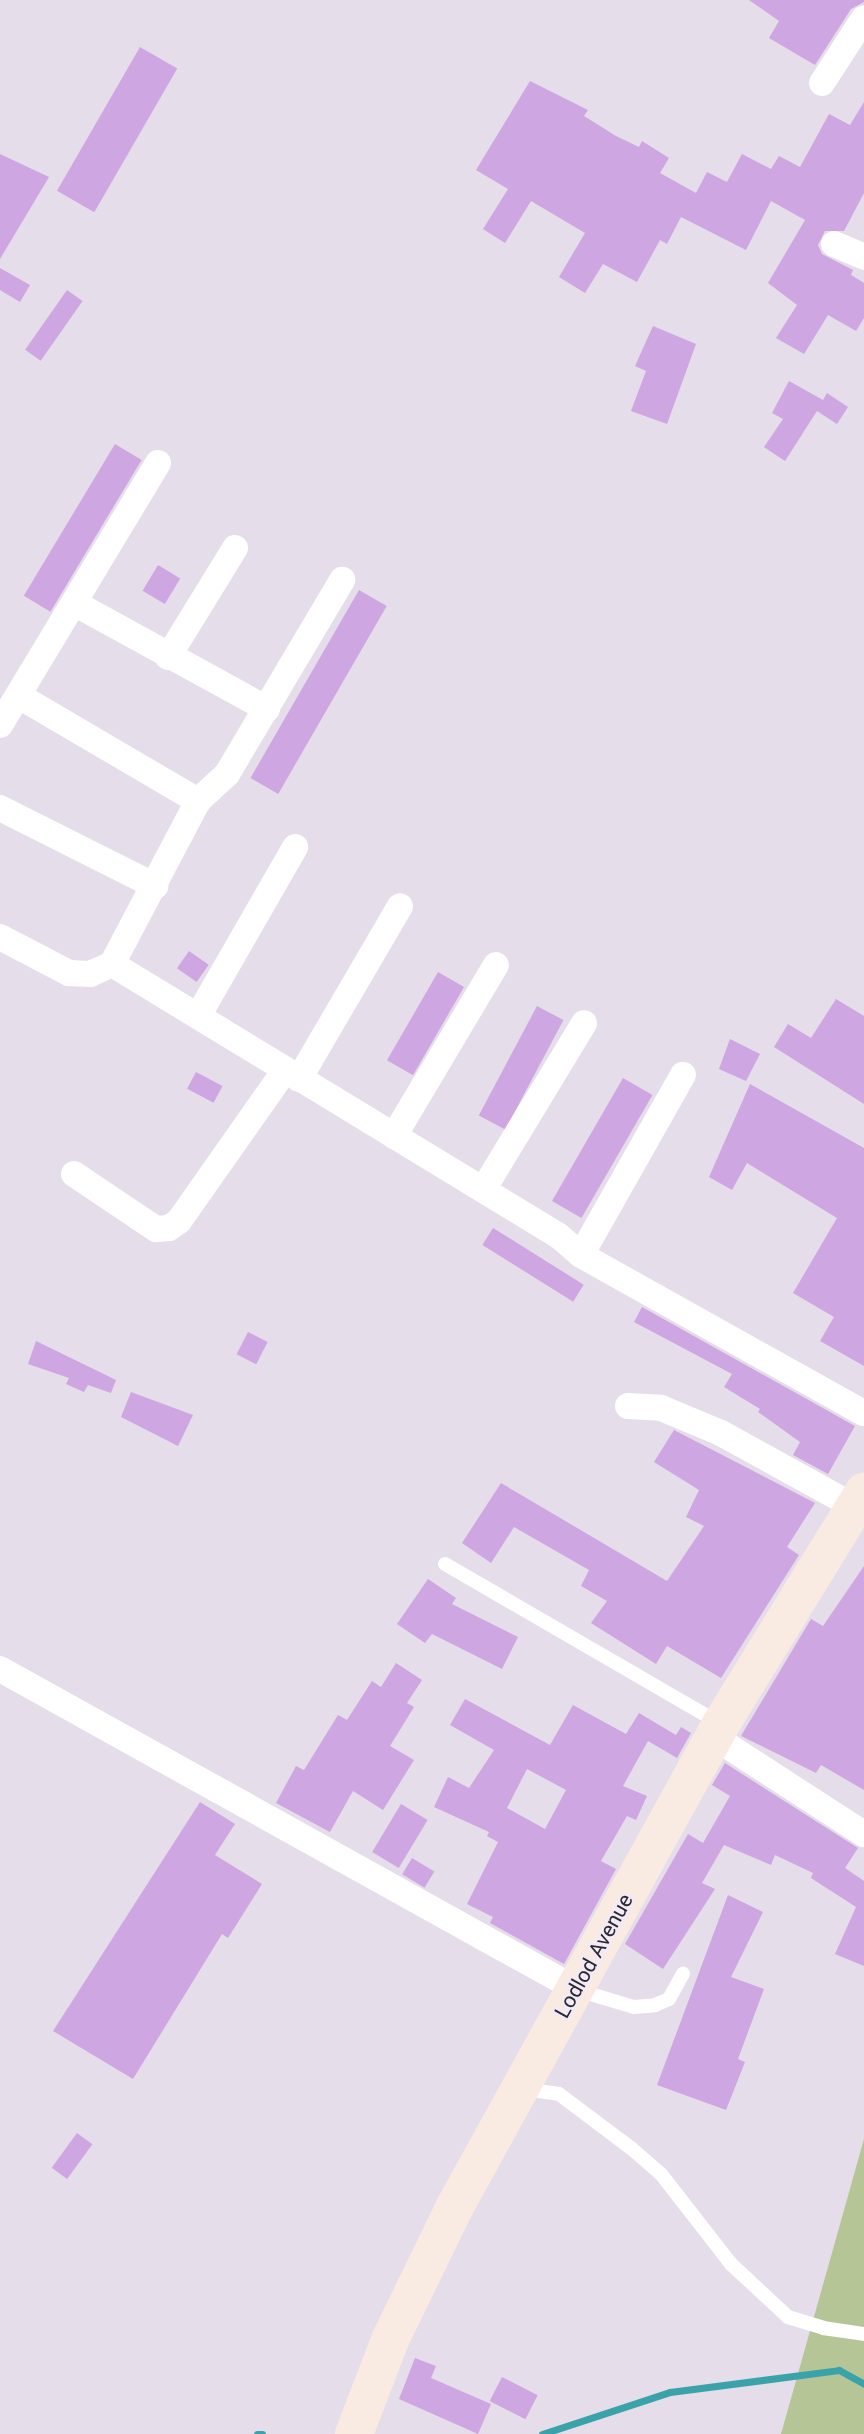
<!DOCTYPE html>
<html>
<head>
<meta charset="utf-8">
<style>
	body { margin:0 }
	#map { position:relative; width:864px; height:2434px; overflow:hidden; background:#e5dde9; font-family:Roboto,sans-serif }
	div>[style] { position:absolute }
	.green>* { inset:0; background:#b6c596 }
	.stream>* { height:7px; margin:-3.5px; padding:0 3.5px; transform-origin:3.5px; border-radius:3.5px; background:#3aa3aa }
	.building>* { inset:0; background:#cea6e2; transform-origin:0 0 }
	.service>* { height:14px; margin:-7px; padding:0 7px; transform-origin:7px; border-radius:7px; background:#fff }
	.minor>* { height:26px; margin:-13px; padding:0 13px; transform-origin:13px; border-radius:13px; background:#fff }
	.secondary>* { height:38px; margin:-19px; padding:0 19px; transform-origin:19px; border-radius:19px; background:#faebe2 }
	span { translate:-50% -50%; white-space:nowrap; text-align:center; line-height:1.15; -webkit-text-stroke:5px #f2eaf7; paint-order:stroke }
	.street-label { font-size:21px; color:#2b282d }
</style>
</head>
<body>
<div id="map">
	<div class="green">
		<div style="clip-path:polygon(864px 2139px,864px 2434px,781px 2434px)"></div>
	</div>
	<div class="stream">
		<div style="left:257px;top:2434px;width:5px"></div>
		<div style="left:542px;top:2434px;width:135px;rotate:-18.2deg"></div>
		<div style="left:670px;top:2392px;width:170px;rotate:-7.4deg"></div>
		<div style="left:839px;top:2370px;width:29px;rotate:29deg"></div>
	</div>
	<div class="building">
		<div style="clip-path:polygon(749px 0,864px 0,864px 2px,851px 9px,815px 65px,769px 38px,779px 21px)"></div>
		<div style="left:140px;top:47px;width:43px;height:166px;rotate:30deg"></div>
		<div style="clip-path:polygon(530px 81px,588px 110px,584px 116px,616px 136px,639px 147px,642px 141px,669px 158px,660px 173px,696px 193px,707px 172px,727px 182px,742px 154px,771px 169px,779px 156px,800px 167px,829px 114px,850px 125px,864px 102px,864px 193px,844px 231px,825px 231px,818px 245px,822px 254px,853px 270px,851px 275px,864px 283px,864px 318px,856px 331px,828px 315px,804px 354px,776px 338px,797px 305px,768px 283px,805px 220px,771px 201px,746px 250px,681px 217px,667px 244px,660px 240px,637px 282px,603px 264px,585px 293px,559px 277px,585px 233px,531px 201px,505px 243px,483px 229px,508px 189px,476px 170px)"></div>
		<div style="clip-path:polygon(0 154px,49px 177px,0 259px)"></div>
		<div style="clip-path:polygon(0 268px,30px 285px,20px 302px,0 290px)"></div>
		<div style="left:67px;top:290px;width:19px;height:73px;rotate:35deg"></div>
		<div style="clip-path:polygon(653px 326px,696px 344px,667px 424px,631px 411px,646px 371px,635px 366px)"></div>
		<div style="clip-path:polygon(789px 381px,823px 400px,827px 393px,848px 407px,837px 424px,817px 411px,785px 461px,764px 447px,783px 419px,772px 413px)"></div>
		<div style="left:115px;top:444px;width:31px;height:177px;rotate:31deg"></div>
		<div style="left:158px;top:565px;width:26px;height:30px;rotate:31deg"></div>
		<div style="left:359px;top:590px;width:32px;height:217px;rotate:30deg"></div>
		<div style="left:189px;top:951px;width:24px;height:21px;rotate:35deg"></div>
		<div style="left:438px;top:972px;width:30px;height:102px;rotate:30deg"></div>
		<div style="clip-path:polygon(836px 999px,864px 1016px,864px 1104px,774px 1047px,788px 1024px,811px 1038px)"></div>
		<div style="left:537px;top:1006px;width:30px;height:124px;rotate:28deg"></div>
		<div style="clip-path:polygon(730px 1039px,760px 1054px,746px 1081px,719px 1069px)"></div>
		<div style="left:196px;top:1072px;width:30px;height:19px;rotate:28deg"></div>
		<div style="left:623px;top:1078px;width:34px;height:142px;rotate:30deg"></div>
		<div style="clip-path:polygon(750px 1084px,864px 1148px,864px 1366px,820px 1341px,834px 1317px,793px 1293px,837px 1218px,747px 1163px,732px 1190px,709px 1177px)"></div>
		<div style="left:493px;top:1228px;width:107px;height:20px;rotate:32deg"></div>
		<div style="clip-path:polygon(642px 1307px,855px 1426px,828px 1474px,793px 1455px,800px 1442px,758px 1412px,760px 1409px,724px 1387px,732px 1374px,634px 1322px)"></div>
		<div style="left:248px;top:1332px;width:22px;height:25px;rotate:27deg"></div>
		<div style="clip-path:polygon(36px 1341px,116px 1380px,111px 1393px,88px 1385px,84px 1392px,66px 1384px,69px 1378px,28px 1364px)"></div>
		<div style="clip-path:polygon(131px 1392px,193px 1415px,178px 1446px,121px 1417px)"></div>
		<div style="clip-path:polygon(674px 1430px,815px 1503px,787px 1547px,799px 1555px,721px 1678px,667px 1646px,656px 1664px,591px 1623px,607px 1601px,581px 1586px,589px 1570px,514px 1527px,491px 1563px,462px 1543px,501px 1483px,667px 1581px,704px 1526px,686px 1517px,699px 1490px,654px 1462px)"></div>
		<div style="clip-path:polygon(864px 1566px,864px 1790px,821px 1765px,816px 1773px,741px 1736px,811px 1619px,823px 1626px)"></div>
		<div style="clip-path:polygon(428px 1579px,456px 1598px,452px 1604px,518px 1637px,502px 1669px,432px 1634px,425px 1643px,397px 1624px)"></div>
		<div style="clip-path:polygon(396px 1663px,422px 1680px,407px 1703px,414px 1707px,390px 1746px,414px 1760px,383px 1810px,353px 1791px,330px 1832px,276px 1803px,296px 1766px,304px 1770px,338px 1715px,347px 1720px,372px 1681px,381px 1687px)"></div>
		<div style="clip-path:polygon(evenodd,465px 1699px,550px 1745px,573px 1705px,626px 1734px,639px 1713px,676px 1735px,681px 1727px,691px 1733px,677px 1758px,648px 1741px,623px 1786px,647px 1796px,636px 1820px,627px 1816px,601px 1861px,616px 1869px,564px 1964px,490px 1923px,493px 1917px,467px 1904px,498px 1842px,487px 1836px,489px 1832px,434px 1807px,448px 1777px,469px 1788px,494px 1750px,450px 1725px,465px 1699px,527px 1769px,566px 1790px,545px 1829px,507px 1808px,527px 1769px)"></div>
		<div style="clip-path:polygon(725px 1763px,858px 1848px,845px 1868px,864px 1881px,864px 1966px,835px 1954px,856px 1907px,811px 1878px,813px 1873px,775px 1855px,771px 1865px,724px 1845px,702px 1883px,715px 1889px,663px 1969px,625px 1944px,688px 1834px,703px 1843px,730px 1796px,712px 1785px)"></div>
		<div style="clip-path:polygon(200px 1802px,235px 1824px,215px 1855px,262px 1884px,228px 1938px,222px 1934px,133px 2079px,53px 2031px)"></div>
		<div style="left:401px;top:1804px;width:31px;height:56px;rotate:31deg"></div>
		<div style="left:412px;top:1858px;width:26px;height:19px;rotate:31deg"></div>
		<div style="clip-path:polygon(728px 1895px,763px 1912px,731px 1977px,764px 1989px,738px 2059px,745px 2062px,726px 2110px,657px 2085px)"></div>
		<div style="left:77px;top:2133px;width:19px;height:43px;rotate:36deg"></div>
		<div style="clip-path:polygon(415px 2358px,436px 2366px,431px 2378px,491px 2404px,478px 2434px,399px 2399px)"></div>
		<div style="left:502px;top:2377px;width:40px;height:27px;rotate:27deg"></div>
	</div>
	<div class="service">
		<div style="left:445px;top:1564px;width:317px;rotate:30.1deg"></div>
		<div style="left:577px;top:1990px;width:59px;rotate:16.6deg"></div>
		<div style="left:634px;top:2007px;width:21px;rotate:-5deg"></div>
		<div style="left:655px;top:2005px;width:15px;rotate:-23deg"></div>
		<div style="left:669px;top:1999px;width:29px;rotate:-61deg"></div>
		<div style="left:524px;top:2089px;width:35px;rotate:8deg"></div>
		<div style="left:559px;top:2094px;width:90px;rotate:36.9deg"></div>
		<div style="left:631px;top:2148px;width:40px;rotate:41deg"></div>
		<div style="left:661px;top:2174px;width:114px;rotate:52.1deg"></div>
		<div style="left:731px;top:2264px;width:78px;rotate:42.9deg"></div>
		<div style="left:788px;top:2317px;width:37px;rotate:17deg"></div>
		<div style="left:823px;top:2328px;width:41px;rotate:8.3deg"></div>
	</div>
	<div class="minor">
		<div style="left:822px;top:83px;width:77px;rotate:-57.1deg"></div>
		<div style="left:834px;top:244px;width:33px;rotate:23deg"></div>
		<div style="left:76px;top:604px;width:218px;rotate:28.8deg"></div>
		<div style="left:168px;top:657px;width:128px;rotate:-58.4deg"></div>
		<div style="left:19px;top:696px;width:208px;rotate:30.4deg"></div>
		<div style="left:0;top:725px;width:306px;rotate:-58.9deg"></div>
		<div style="left:0;top:808px;width:174px;rotate:26.7deg"></div>
		<div style="left:0;top:937px;width:78px;rotate:27.6deg"></div>
		<div style="left:69px;top:973px;width:21px;rotate:3deg"></div>
		<div style="left:90px;top:974px;width:24px;rotate:-24deg"></div>
		<div style="left:112px;top:964px;width:184px;rotate:-62.2deg"></div>
		<div style="left:198px;top:801px;width:40px;rotate:-43deg"></div>
		<div style="left:227px;top:774px;width:226px;rotate:-59.3deg"></div>
		<div style="left:112px;top:964px;width:523px;rotate:31.32deg"></div>
		<div style="left:559px;top:1236px;width:29px;rotate:41deg"></div>
		<div style="left:581px;top:1255px;width:324px;rotate:29.2deg"></div>
		<div style="left:198px;top:1016px;width:195px;rotate:-60.1deg"></div>
		<div style="left:299px;top:1079px;width:200px;rotate:-59.7deg"></div>
		<div style="left:394px;top:1136px;width:199px;rotate:-59.2deg"></div>
		<div style="left:74px;top:1174px;width:99px;rotate:33.9deg"></div>
		<div style="left:156px;top:1229px;width:13px;rotate:-4deg"></div>
		<div style="left:169px;top:1228px;width:12px;rotate:-35deg"></div>
		<div style="left:179px;top:1221px;width:184px;rotate:-54.9deg"></div>
		<div style="left:483px;top:1190px;width:195px;rotate:-58.8deg"></div>
		<div style="left:581px;top:1255px;width:207px;rotate:-60.5deg"></div>
		<div style="left:628px;top:1406px;width:33px;rotate:3deg"></div>
		<div style="left:661px;top:1408px;width:65px;rotate:22.6deg"></div>
		<div style="left:721px;top:1433px;width:153px;rotate:28.9deg"></div>
		<div style="left:0;top:1669px;width:659px;rotate:29.05deg"></div>
		<div style="left:714px;top:1737px;width:179px;rotate:32.9deg"></div>
	</div>
	<div class="secondary">
		<div style="left:354px;top:2434px;width:101px;rotate:-69deg"></div>
		<div style="left:390px;top:2340px;width:144px;rotate:-64.1deg"></div>
		<div style="left:453px;top:2210px;width:555px;rotate:-61.13deg"></div>
		<div style="left:721px;top:1724px;width:273px;rotate:-58.4deg"></div>
	</div>
	<div class="street-label">
		<span style="left:594px;top:1956px;rotate:-61deg">Lodlod Avenue</span>
	</div>
</div>
</body>
</html>
